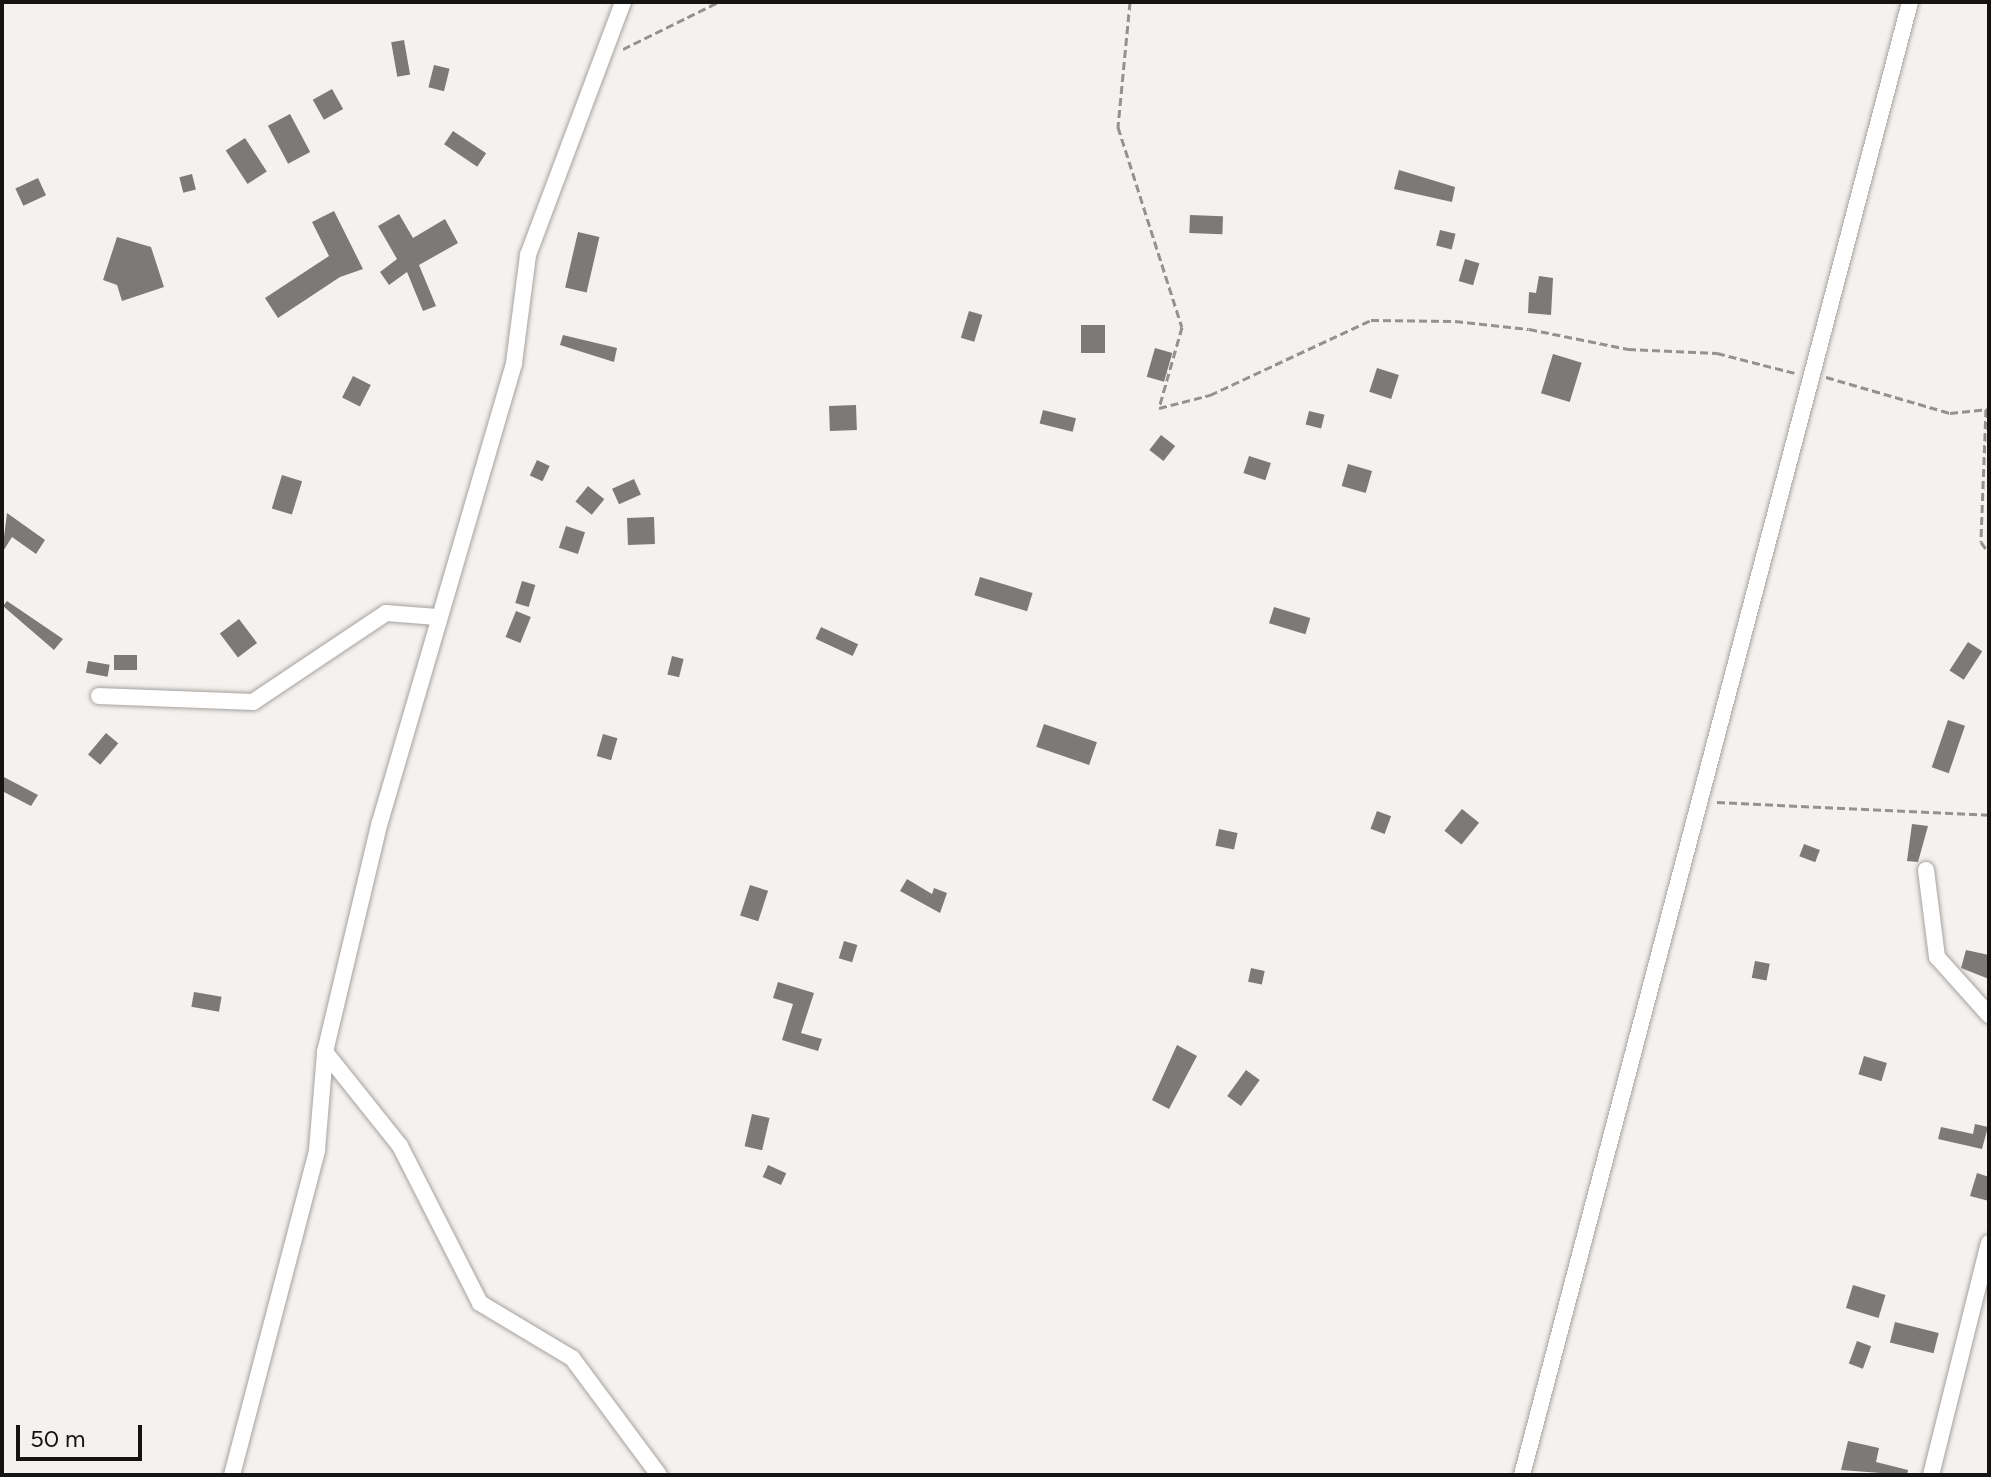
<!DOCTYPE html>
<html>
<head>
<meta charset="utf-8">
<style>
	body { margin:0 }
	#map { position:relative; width:1991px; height:1477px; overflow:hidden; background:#f4f1ee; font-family:Figtree,sans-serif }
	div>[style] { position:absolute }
	.building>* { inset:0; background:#7c7977; transform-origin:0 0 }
	.path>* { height:3px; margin-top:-1.5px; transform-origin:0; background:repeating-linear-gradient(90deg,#949290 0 8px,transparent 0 12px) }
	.roads { filter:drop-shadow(0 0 2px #a5a2a0) drop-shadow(0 0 2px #a5a2a0) }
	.minor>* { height:16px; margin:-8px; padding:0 8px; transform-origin:8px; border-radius:8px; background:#fff }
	span { translate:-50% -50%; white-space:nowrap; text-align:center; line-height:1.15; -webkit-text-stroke:6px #f4f1ee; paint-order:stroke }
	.frame { position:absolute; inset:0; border:4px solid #151413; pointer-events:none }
	.scale { position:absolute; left:16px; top:1425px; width:126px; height:36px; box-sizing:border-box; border:4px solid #151413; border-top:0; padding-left:10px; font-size:24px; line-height:28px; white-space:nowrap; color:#151413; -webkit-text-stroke:6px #f4f1ee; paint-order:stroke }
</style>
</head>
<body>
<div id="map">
	<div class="building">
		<div style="left:404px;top:40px;width:35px;height:13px;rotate:80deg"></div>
		<div style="left:434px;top:65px;width:16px;height:23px;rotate:14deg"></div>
		<div style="left:332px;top:89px;width:23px;height:22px;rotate:61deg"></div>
		<div style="left:290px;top:114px;width:43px;height:25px;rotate:62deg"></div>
		<div style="left:453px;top:131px;width:40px;height:16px;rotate:34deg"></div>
		<div style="left:245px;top:138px;width:40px;height:23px;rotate:57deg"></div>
		<div style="clip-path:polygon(1399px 170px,1455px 187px,1452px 202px,1394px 189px)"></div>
		<div style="left:192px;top:174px;width:16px;height:13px;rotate:76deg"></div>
		<div style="left:38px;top:178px;width:19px;height:25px;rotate:65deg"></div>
		<div style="clip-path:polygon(334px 211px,363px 269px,340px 277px,278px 318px,265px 298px,329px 256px,312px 222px)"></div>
		<div style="clip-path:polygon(399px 214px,413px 238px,445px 219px,458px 243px,419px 265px,436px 306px,423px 311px,407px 272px,389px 285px,380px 272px,397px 259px,378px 226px)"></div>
		<div style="left:1190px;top:215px;width:33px;height:18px;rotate:2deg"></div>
		<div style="left:1440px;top:230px;width:16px;height:16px;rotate:14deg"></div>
		<div style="left:578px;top:232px;width:22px;height:57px;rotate:13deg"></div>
		<div style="clip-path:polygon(117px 237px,151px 247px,164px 287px,122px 301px,117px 285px,103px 280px)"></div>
		<div style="left:1465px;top:259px;width:15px;height:23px;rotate:16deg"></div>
		<div style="clip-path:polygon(1539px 276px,1553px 278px,1551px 315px,1528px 313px,1529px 292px,1536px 293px)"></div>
		<div style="left:969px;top:311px;width:14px;height:28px;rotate:17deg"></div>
		<div style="left:1081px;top:325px;width:24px;height:28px"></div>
		<div style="clip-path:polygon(563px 335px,617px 348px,614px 362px,560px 345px)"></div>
		<div style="left:1155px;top:348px;width:18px;height:30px;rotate:16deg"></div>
		<div style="left:1553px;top:354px;width:30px;height:41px;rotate:17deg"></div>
		<div style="left:1377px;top:368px;width:23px;height:25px;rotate:18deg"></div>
		<div style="left:353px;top:376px;width:20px;height:24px;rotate:27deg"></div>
		<div style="left:856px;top:405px;width:25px;height:27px;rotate:88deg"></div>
		<div style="left:1043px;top:410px;width:34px;height:14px;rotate:14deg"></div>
		<div style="left:1309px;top:411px;width:16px;height:14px;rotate:14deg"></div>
		<div style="left:1161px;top:435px;width:18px;height:19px;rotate:38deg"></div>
		<div style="left:1249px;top:456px;width:23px;height:18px;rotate:18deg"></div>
		<div style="left:537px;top:460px;width:14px;height:17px;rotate:25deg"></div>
		<div style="left:1348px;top:464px;width:25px;height:23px;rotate:16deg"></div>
		<div style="left:282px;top:475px;width:21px;height:35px;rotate:17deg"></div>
		<div style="left:634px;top:479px;width:17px;height:24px;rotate:66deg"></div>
		<div style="left:588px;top:486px;width:21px;height:20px;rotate:39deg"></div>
		<div style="clip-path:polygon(7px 513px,45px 540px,36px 554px,12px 537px,2px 553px)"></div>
		<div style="left:654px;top:517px;width:27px;height:27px;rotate:88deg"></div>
		<div style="left:566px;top:526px;width:20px;height:23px;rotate:18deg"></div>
		<div style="left:980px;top:577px;width:55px;height:19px;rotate:17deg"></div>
		<div style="left:522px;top:581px;width:14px;height:23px;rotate:17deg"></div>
		<div style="clip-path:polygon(7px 601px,63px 639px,54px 650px,3px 606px)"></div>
		<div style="left:1274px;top:607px;width:38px;height:17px;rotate:17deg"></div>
		<div style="left:516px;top:611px;width:16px;height:28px;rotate:22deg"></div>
		<div style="left:239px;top:619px;width:30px;height:24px;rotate:53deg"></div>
		<div style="left:821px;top:627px;width:41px;height:13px;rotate:25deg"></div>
		<div style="left:1968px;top:642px;width:17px;height:34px;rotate:33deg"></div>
		<div style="left:114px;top:655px;width:23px;height:15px"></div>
		<div style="left:672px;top:656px;width:12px;height:19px;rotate:14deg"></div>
		<div style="left:88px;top:661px;width:22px;height:12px;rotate:10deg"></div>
		<div style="left:1948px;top:720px;width:18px;height:50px;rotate:19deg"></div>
		<div style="left:1044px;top:724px;width:56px;height:24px;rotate:19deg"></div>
		<div style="left:106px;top:733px;width:16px;height:28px;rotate:40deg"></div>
		<div style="left:603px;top:734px;width:15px;height:23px;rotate:16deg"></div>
		<div style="clip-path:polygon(2px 776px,38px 795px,31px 806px,2px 791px)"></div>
		<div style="left:1462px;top:809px;width:22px;height:28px;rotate:39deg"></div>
		<div style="left:1377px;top:811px;width:15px;height:19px;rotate:20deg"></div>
		<div style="clip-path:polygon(1912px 824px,1928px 826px,1918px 862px,1907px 861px)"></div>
		<div style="left:1219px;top:829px;width:19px;height:17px;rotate:12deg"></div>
		<div style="left:1804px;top:844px;width:17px;height:13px;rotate:21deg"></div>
		<div style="clip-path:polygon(907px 879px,932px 894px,934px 888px,947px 893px,940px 913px,900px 891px)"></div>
		<div style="left:750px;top:885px;width:19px;height:32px;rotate:18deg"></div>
		<div style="left:844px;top:941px;width:14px;height:18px;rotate:17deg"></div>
		<div style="clip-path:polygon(1966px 950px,1989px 955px,1989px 979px,1961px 968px)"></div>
		<div style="left:1755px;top:961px;width:15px;height:17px;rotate:11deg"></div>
		<div style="left:1251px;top:968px;width:14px;height:14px;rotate:12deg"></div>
		<div style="clip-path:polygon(778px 982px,814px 993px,801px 1033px,822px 1039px,818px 1051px,782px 1040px,793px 1004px,773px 998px)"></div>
		<div style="left:194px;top:992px;width:28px;height:15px;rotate:10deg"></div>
		<div style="clip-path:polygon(1177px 1045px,1197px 1056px,1169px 1109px,1152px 1100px)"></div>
		<div style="left:1864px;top:1056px;width:24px;height:19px;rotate:17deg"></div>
		<div style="left:1246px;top:1070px;width:17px;height:32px;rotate:36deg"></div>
		<div style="left:752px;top:1114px;width:18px;height:33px;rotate:13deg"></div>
		<div style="clip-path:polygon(1975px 1124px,1988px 1127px,1982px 1149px,1938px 1139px,1941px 1127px,1973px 1134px)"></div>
		<div style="left:768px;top:1165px;width:20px;height:13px;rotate:24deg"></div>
		<div style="clip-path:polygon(1977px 1173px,1989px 1177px,1989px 1201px,1970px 1196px)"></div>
		<div style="left:1853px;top:1285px;width:34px;height:24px;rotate:17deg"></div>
		<div style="left:1895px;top:1322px;width:45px;height:21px;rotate:14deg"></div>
		<div style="left:1857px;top:1341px;width:15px;height:24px;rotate:20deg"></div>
		<div style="clip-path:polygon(1848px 1441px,1879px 1448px,1876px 1462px,1908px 1470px,1907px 1475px,1841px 1470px)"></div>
	</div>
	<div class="path">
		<div style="left:1130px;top:2px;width:126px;rotate:95.5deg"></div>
		<div style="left:1118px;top:127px;width:210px;rotate:72.3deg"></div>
		<div style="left:1182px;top:327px;width:84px;rotate:105.9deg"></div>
		<div style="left:1159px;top:408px;width:53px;rotate:-14.3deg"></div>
		<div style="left:1210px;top:395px;width:178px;rotate:-25deg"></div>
		<div style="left:1371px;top:320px;width:84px;rotate:0.7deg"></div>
		<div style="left:1455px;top:321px;width:74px;rotate:6.2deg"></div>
		<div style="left:1529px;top:329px;width:101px;rotate:11.4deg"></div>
		<div style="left:1628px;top:349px;width:89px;rotate:2.6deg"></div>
		<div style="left:1717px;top:353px;width:81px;rotate:14.4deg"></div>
		<div style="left:623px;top:49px;width:106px;rotate:-26.3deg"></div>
		<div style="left:1826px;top:377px;width:129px;rotate:16.2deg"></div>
		<div style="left:1950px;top:413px;width:39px;rotate:-6deg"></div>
		<div style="left:1986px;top:409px;width:133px;rotate:92.2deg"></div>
		<div style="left:1981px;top:542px;width:14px;rotate:54deg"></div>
		<div style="left:1717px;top:802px;width:272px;rotate:2.7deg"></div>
	</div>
	<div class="roads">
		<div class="minor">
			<div style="left:99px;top:696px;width:154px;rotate:2.2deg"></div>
			<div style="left:253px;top:702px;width:160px;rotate:-33.8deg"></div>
			<div style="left:386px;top:613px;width:51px;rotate:4.5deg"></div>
			<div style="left:1926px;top:870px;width:88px;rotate:82.8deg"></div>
			<div style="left:1937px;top:957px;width:78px;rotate:48.1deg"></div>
			<div style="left:325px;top:1052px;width:120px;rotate:51.4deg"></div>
			<div style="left:400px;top:1146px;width:176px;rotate:63deg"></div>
			<div style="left:480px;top:1303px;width:107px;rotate:30.9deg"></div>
			<div style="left:572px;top:1358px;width:146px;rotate:53.4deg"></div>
			<div style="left:232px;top:1475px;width:336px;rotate:-75.3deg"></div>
			<div style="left:317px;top:1150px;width:98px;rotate:-85.3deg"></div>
			<div style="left:325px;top:1052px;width:236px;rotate:-76.6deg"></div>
			<div style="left:380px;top:822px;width:478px;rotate:-73.7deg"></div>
			<div style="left:514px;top:363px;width:109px;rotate:-82.6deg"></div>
			<div style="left:528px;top:255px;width:270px;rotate:-69.4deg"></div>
			<div style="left:1522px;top:1475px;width:1523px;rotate:-75.24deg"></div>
			<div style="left:1931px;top:1475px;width:239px;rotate:-76deg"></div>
		</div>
	</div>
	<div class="frame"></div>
	<div class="scale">50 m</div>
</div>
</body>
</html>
